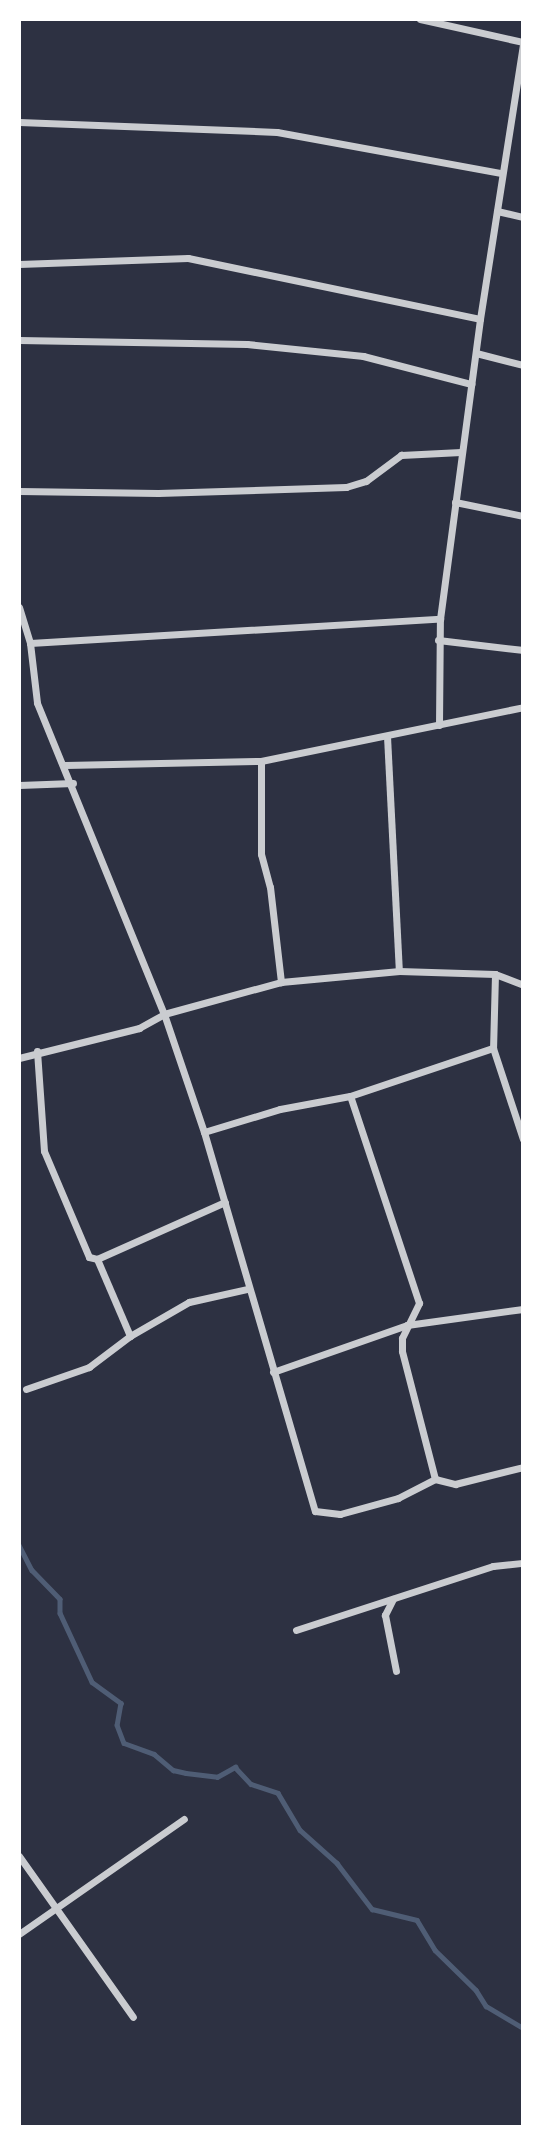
<!DOCTYPE html>
<html>
<head>
<meta charset="utf-8">
<style>
	body { margin:0 }
	#map { position:relative; width:542px; height:2146px; overflow:hidden; background:#2d3142; font-family:Literata,serif }
	div>[style] { position:absolute }
	.stream>* { height:4.5px; margin:-2.25px; padding:0 2.25px; transform-origin:2.25px; border-radius:2.25px; background:#4f5d75 }
	.minor>* { height:7px; margin:-3.5px; padding:0 3.5px; transform-origin:3.5px; border-radius:3.5px; background:#caccd0 }
	span { translate:-50% -50%; white-space:nowrap; text-align:center; line-height:1.15; -webkit-text-stroke:7px #fff; paint-order:stroke }
	.frame { position:absolute; inset:0; border:21px solid #fff; pointer-events:none }
</style>
</head>
<body>
<div id="map">
	<div class="stream">
		<div style="left:19px;top:1545px;width:28px;rotate:63deg"></div>
		<div style="left:32px;top:1570px;width:40px;rotate:46deg"></div>
		<div style="left:60px;top:1599px;width:14px;rotate:90deg"></div>
		<div style="left:60px;top:1613px;width:76px;rotate:65.1deg"></div>
		<div style="left:92px;top:1682px;width:36px;rotate:36deg"></div>
		<div style="left:121px;top:1703px;width:22px;rotate:100deg"></div>
		<div style="left:117px;top:1725px;width:19px;rotate:69deg"></div>
		<div style="left:124px;top:1743px;width:32px;rotate:20deg"></div>
		<div style="left:154px;top:1754px;width:25px;rotate:40deg"></div>
		<div style="left:173px;top:1770px;width:13px;rotate:13deg"></div>
		<div style="left:186px;top:1773px;width:31px;rotate:7deg"></div>
		<div style="left:217px;top:1777px;width:21px;rotate:-29deg"></div>
		<div style="left:235px;top:1767px;width:23px;rotate:47deg"></div>
		<div style="left:251px;top:1784px;width:28px;rotate:18deg"></div>
		<div style="left:278px;top:1793px;width:43px;rotate:59.3deg"></div>
		<div style="left:300px;top:1830px;width:50px;rotate:41.7deg"></div>
		<div style="left:337px;top:1863px;width:58px;rotate:52.7deg"></div>
		<div style="left:372px;top:1909px;width:46px;rotate:13.7deg"></div>
		<div style="left:417px;top:1920px;width:35px;rotate:59deg"></div>
		<div style="left:435px;top:1950px;width:57px;rotate:44.3deg"></div>
		<div style="left:476px;top:1990px;width:19px;rotate:58deg"></div>
		<div style="left:486px;top:2006px;width:43px;rotate:30.7deg"></div>
	</div>
	<div class="minor">
		<div style="left:420px;top:19px;width:106px;rotate:12.6deg"></div>
		<div style="left:19px;top:122px;width:258px;rotate:2.2deg"></div>
		<div style="left:277px;top:132px;width:228px;rotate:10.4deg"></div>
		<div style="left:497px;top:211px;width:27px;rotate:13deg"></div>
		<div style="left:19px;top:264px;width:169px;rotate:-2deg"></div>
		<div style="left:188px;top:258px;width:298px;rotate:11.8deg"></div>
		<div style="left:19px;top:340px;width:228px;rotate:1deg"></div>
		<div style="left:247px;top:344px;width:117px;rotate:5.9deg"></div>
		<div style="left:363px;top:356px;width:112px;rotate:14.5deg"></div>
		<div style="left:476px;top:353px;width:49px;rotate:14.3deg"></div>
		<div style="left:19px;top:491px;width:139px;rotate:0.8deg"></div>
		<div style="left:158px;top:493px;width:188px;rotate:-1.8deg"></div>
		<div style="left:346px;top:487px;width:21px;rotate:-17deg"></div>
		<div style="left:366px;top:481px;width:44px;rotate:-36.6deg"></div>
		<div style="left:401px;top:455px;width:60px;rotate:-2.9deg"></div>
		<div style="left:455px;top:502px;width:69px;rotate:11.6deg"></div>
		<div style="left:19px;top:607px;width:38px;rotate:73deg"></div>
		<div style="left:30px;top:643px;width:60px;rotate:83.3deg"></div>
		<div style="left:37px;top:703px;width:336px;rotate:67.8deg"></div>
		<div style="left:164px;top:1014px;width:125px;rotate:71.3deg"></div>
		<div style="left:204px;top:1132px;width:395px;rotate:73.7deg"></div>
		<div style="left:315px;top:1511px;width:25px;rotate:7deg"></div>
		<div style="left:340px;top:1514px;width:60px;rotate:-15.4deg"></div>
		<div style="left:398px;top:1498px;width:42px;rotate:-27.2deg"></div>
		<div style="left:435px;top:1479px;width:21px;rotate:14deg"></div>
		<div style="left:455px;top:1484px;width:70px;rotate:-14deg"></div>
		<div style="left:438px;top:640px;width:86px;rotate:6.7deg"></div>
		<div style="left:30px;top:643px;width:411px;rotate:-3.4deg"></div>
		<div style="left:439px;top:725px;width:106px;rotate:-89.5deg"></div>
		<div style="left:440px;top:619px;width:303px;rotate:-82.4deg"></div>
		<div style="left:480px;top:319px;width:277px;rotate:-81.1deg"></div>
		<div style="left:387px;top:736px;width:235px;rotate:87.1deg"></div>
		<div style="left:261px;top:761px;width:93px;rotate:90deg"></div>
		<div style="left:261px;top:854px;width:34px;rotate:75deg"></div>
		<div style="left:270px;top:887px;width:96px;rotate:83.4deg"></div>
		<div style="left:65px;top:765px;width:196px;rotate:-1.2deg"></div>
		<div style="left:261px;top:761px;width:268px;rotate:-11.6deg"></div>
		<div style="left:19px;top:785px;width:54px;rotate:-2.1deg"></div>
		<div style="left:495px;top:974px;width:74px;rotate:91.5deg"></div>
		<div style="left:493px;top:1048px;width:96px;rotate:71.8deg"></div>
		<div style="left:37px;top:1051px;width:100px;rotate:86deg"></div>
		<div style="left:44px;top:1151px;width:115px;rotate:67deg"></div>
		<div style="left:89px;top:1257px;width:8px;rotate:14deg"></div>
		<div style="left:97px;top:1259px;width:140px;rotate:-24deg"></div>
		<div style="left:19px;top:1058px;width:124px;rotate:-14deg"></div>
		<div style="left:139px;top:1028px;width:29px;rotate:-29deg"></div>
		<div style="left:164px;top:1014px;width:121px;rotate:-15.3deg"></div>
		<div style="left:281px;top:982px;width:119px;rotate:-5.3deg"></div>
		<div style="left:399px;top:971px;width:96px;rotate:1.8deg"></div>
		<div style="left:495px;top:974px;width:30px;rotate:21deg"></div>
		<div style="left:204px;top:1132px;width:79px;rotate:-16.8deg"></div>
		<div style="left:280px;top:1109px;width:71px;rotate:-10.5deg"></div>
		<div style="left:97px;top:1259px;width:84px;rotate:66.8deg"></div>
		<div style="left:273px;top:1372px;width:142px;rotate:-19.3deg"></div>
		<div style="left:407px;top:1325px;width:117px;rotate:-7.9deg"></div>
		<div style="left:26px;top:1389px;width:67px;rotate:-19.2deg"></div>
		<div style="left:89px;top:1367px;width:51px;rotate:-37.1deg"></div>
		<div style="left:130px;top:1336px;width:68px;rotate:-30deg"></div>
		<div style="left:189px;top:1302px;width:59px;rotate:-12.6deg"></div>
		<div style="left:435px;top:1479px;width:132px;rotate:-104.5deg"></div>
		<div style="left:402px;top:1351px;width:13px;rotate:-90deg"></div>
		<div style="left:402px;top:1338px;width:39px;rotate:-64deg"></div>
		<div style="left:419px;top:1303px;width:218px;rotate:-108.4deg"></div>
		<div style="left:350px;top:1096px;width:151px;rotate:-18.6deg"></div>
		<div style="left:393px;top:1599px;width:18px;rotate:117deg"></div>
		<div style="left:385px;top:1615px;width:57px;rotate:78.9deg"></div>
		<div style="left:296px;top:1630px;width:207px;rotate:-18deg"></div>
		<div style="left:493px;top:1566px;width:30px;rotate:-6deg"></div>
		<div style="left:19px;top:1856px;width:197px;rotate:54.7deg"></div>
		<div style="left:19px;top:1934px;width:201px;rotate:-34.9deg"></div>
	</div>
	<div class="frame"></div>
</div>
</body>
</html>
